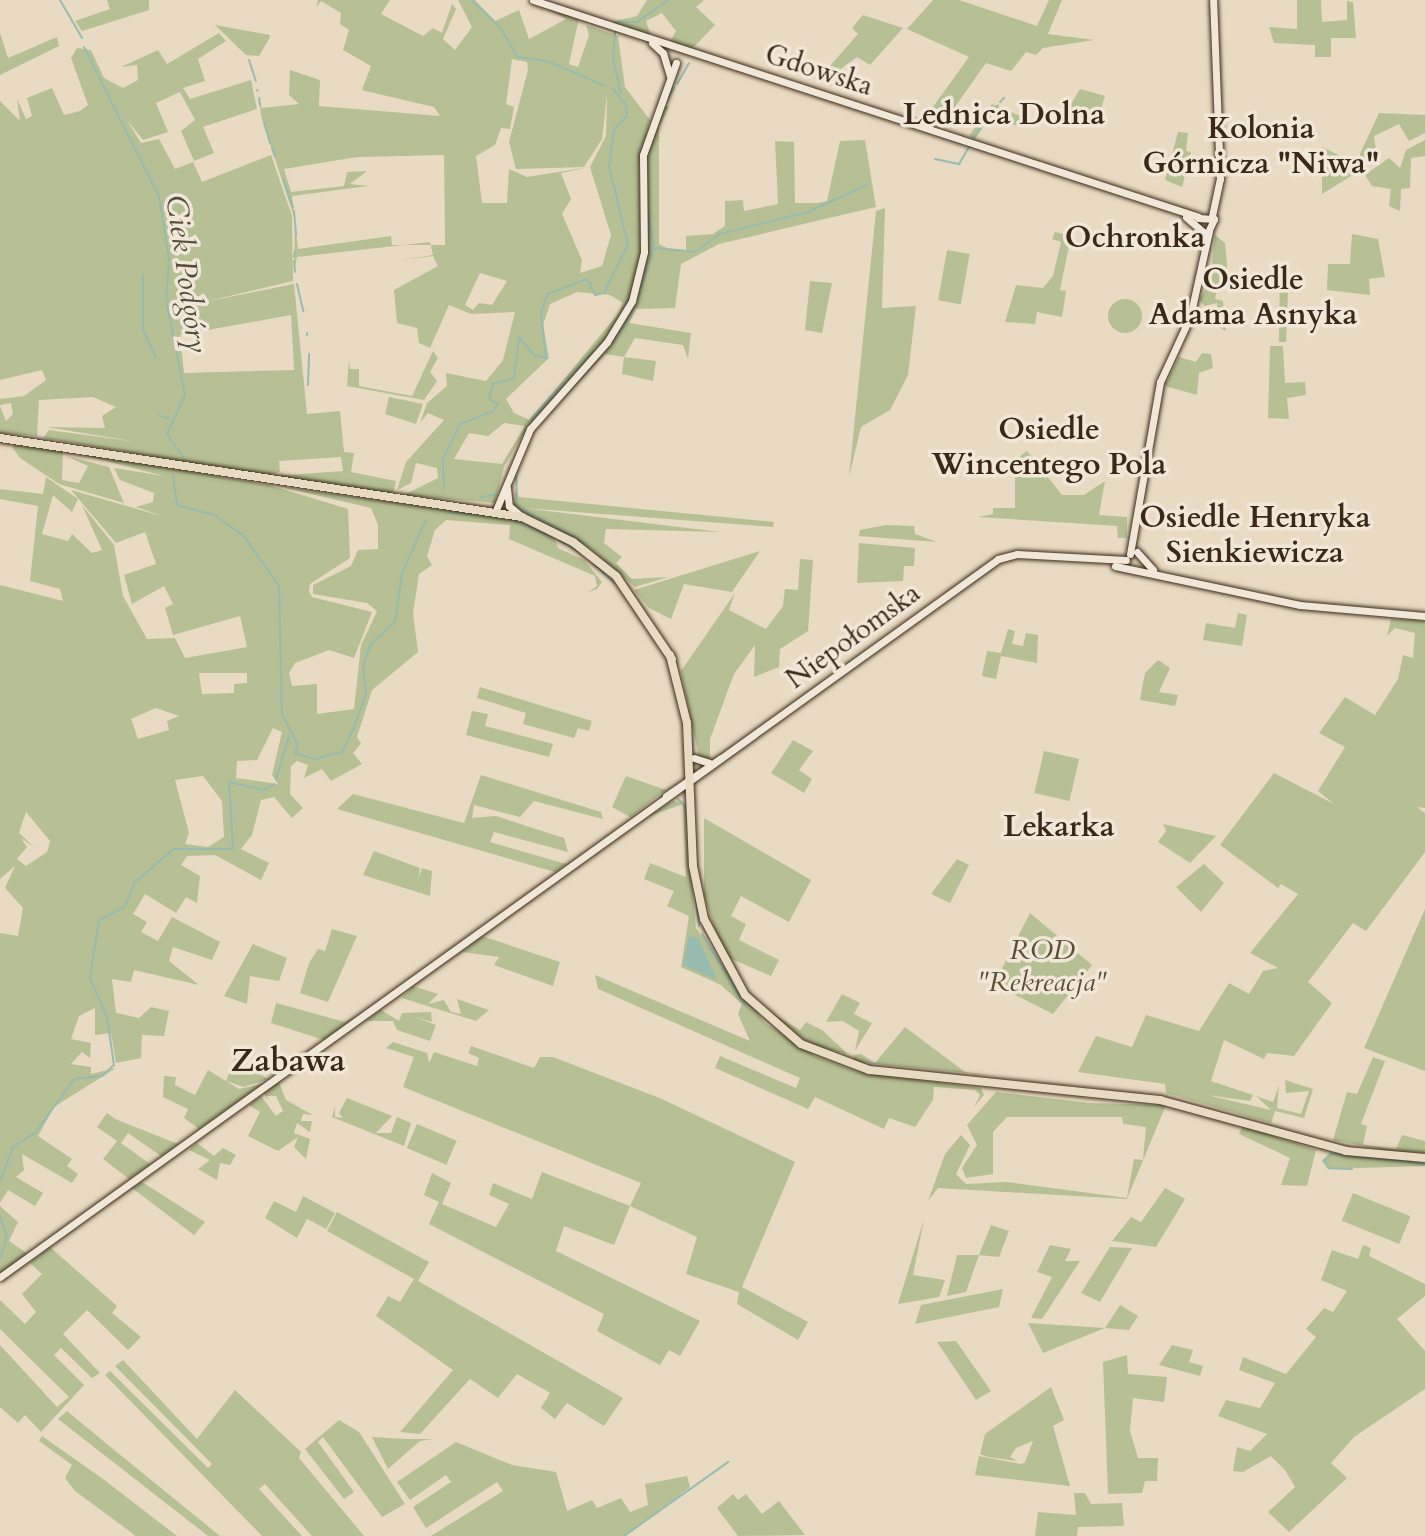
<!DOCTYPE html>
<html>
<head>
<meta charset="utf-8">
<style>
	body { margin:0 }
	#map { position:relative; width:1425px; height:1536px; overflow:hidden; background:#e9dac3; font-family:Cardo,serif }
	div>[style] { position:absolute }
	.green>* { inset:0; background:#b6c094; transform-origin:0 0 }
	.round { border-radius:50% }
	.water>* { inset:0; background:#98bbb0 }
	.stream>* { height:2px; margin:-1px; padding:0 1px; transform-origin:1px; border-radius:1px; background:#98bbb0 }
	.roads { filter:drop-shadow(0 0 2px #392916) drop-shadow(0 0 2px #392916) }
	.secondary>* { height:7px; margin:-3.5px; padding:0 3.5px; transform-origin:3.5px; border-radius:3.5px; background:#f1e7d8 }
	.primary>* { height:8px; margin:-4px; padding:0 4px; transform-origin:4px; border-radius:4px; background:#e9dac3 }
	span { translate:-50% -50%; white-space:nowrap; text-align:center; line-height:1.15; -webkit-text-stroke:7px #f1e7d8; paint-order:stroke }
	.street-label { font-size:28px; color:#392916 }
	.park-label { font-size:28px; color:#584f36; font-style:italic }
	.neighbourhood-label { font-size:30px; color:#392916; font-weight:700 }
	.water-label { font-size:30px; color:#514e3c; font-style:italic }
	.quarter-label { font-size:32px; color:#392916; font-weight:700 }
</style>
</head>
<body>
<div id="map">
	<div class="green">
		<div style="clip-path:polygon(107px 0,149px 0,149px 10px,159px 7px,82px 31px,75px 21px,110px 9px)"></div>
		<div style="clip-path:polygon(evenodd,318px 0,390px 0,381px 14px,423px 36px,433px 28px,442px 33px,452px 4px,456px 9px,443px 39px,455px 50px,472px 27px,458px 0,475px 0,495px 21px,519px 10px,529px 39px,566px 19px,538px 4px,579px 18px,569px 64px,578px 67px,589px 35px,586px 25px,618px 36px,625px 87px,650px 120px,639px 165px,641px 259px,630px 300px,604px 342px,528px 426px,504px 467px,495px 503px,404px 495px,438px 478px,437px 468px,416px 463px,411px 483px,397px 490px,406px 462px,444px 420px,428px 413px,420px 423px,427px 403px,447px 386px,446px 373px,486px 381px,503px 360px,515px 312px,471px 314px,449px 305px,430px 348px,419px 343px,417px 328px,397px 323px,394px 290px,438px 266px,433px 256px,402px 260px,433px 255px,430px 242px,297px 257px,294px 273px,295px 220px,261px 116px,259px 98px,262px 108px,299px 104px,289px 95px,290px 70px,320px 80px,319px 106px,440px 116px,434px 107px,357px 89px,362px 90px,371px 66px,343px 50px,349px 30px,340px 24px,341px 13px,321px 1px,316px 7px,318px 0,512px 59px,527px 62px,528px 70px,509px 142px,516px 169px,584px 167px,602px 139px,607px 95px,606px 136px,590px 167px,527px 177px,509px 169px,507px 203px,482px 203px,476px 156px,495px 145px,501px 128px,510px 129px,514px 107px,506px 104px,512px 59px,318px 0,444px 155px,445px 245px,392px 245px,391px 236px,298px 249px,292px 196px,368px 186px,350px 184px,367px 171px,347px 172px,344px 186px,291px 192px,284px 169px,357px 157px,444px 155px,318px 0,590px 167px,611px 235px,602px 266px,580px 273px,582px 260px,562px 214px,571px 199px,561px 173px,590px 167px,318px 0,480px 273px,507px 281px,492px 305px,479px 303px,473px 310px,465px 305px,480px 273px,318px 0,577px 292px,610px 295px,623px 303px,618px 314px,530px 420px,514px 413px,506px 399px,549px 358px,543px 325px,550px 304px,577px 292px,318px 0,504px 423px,525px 426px,502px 464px,454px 459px,469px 433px,488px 436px,504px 423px)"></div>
		<div style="clip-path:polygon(647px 0,704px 0,696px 7px,715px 25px,691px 50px,670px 42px,676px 31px,662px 13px,646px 21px,651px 36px,610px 22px,637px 16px)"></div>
		<div style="clip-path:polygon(933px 0,959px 0,1037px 26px,1049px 0,1062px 0,1048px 34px,1094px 40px,1043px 48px,1036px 55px,1026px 52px,1011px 71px,986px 63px,940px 128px,922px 122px,969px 57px,907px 29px)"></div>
		<div style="clip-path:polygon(1297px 0,1321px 0,1322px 22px,1347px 20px,1347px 1px,1353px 2px,1356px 38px,1331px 38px,1331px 57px,1315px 57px,1315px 45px,1274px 43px,1269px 27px,1297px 29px)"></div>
		<div style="clip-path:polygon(863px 15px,903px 28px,870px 65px,857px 57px,827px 79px,822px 75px,858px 34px,852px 28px)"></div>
		<div style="clip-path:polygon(215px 25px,270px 35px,269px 39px,259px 56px,246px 55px)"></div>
		<div style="clip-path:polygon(0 33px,8px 58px,57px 37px,59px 46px,0 75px)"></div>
		<div style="clip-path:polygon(evenodd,219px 33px,226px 41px,198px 59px,205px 81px,183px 88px,190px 99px,251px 80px,257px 109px,203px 127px,214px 153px,194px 161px,181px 131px,195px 120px,180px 92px,156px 103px,168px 132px,143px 140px,127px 120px,141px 143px,159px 139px,175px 169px,193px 162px,202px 182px,271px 155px,292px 216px,293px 281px,204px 302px,294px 284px,307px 414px,340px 411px,344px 452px,354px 453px,351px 472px,396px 481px,393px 494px,272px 476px,343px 471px,341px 457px,279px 461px,280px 472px,267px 475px,43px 438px,49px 430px,138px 442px,46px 427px,105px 428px,102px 416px,116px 407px,93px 397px,39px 400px,37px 436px,0 433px,0 406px,6px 421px,13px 414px,11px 403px,0 405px,0 399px,24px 396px,46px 380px,42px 370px,0 380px,0 101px,20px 121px,17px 99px,26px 119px,32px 116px,27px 98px,52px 88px,64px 115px,80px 111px,88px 105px,71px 58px,77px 48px,91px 50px,104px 78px,123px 88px,138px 80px,137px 65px,121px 67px,158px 50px,167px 64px,219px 33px,291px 315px,294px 370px,184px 373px,180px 335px,291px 315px)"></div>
		<div style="clip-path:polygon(1080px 89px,1105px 96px,1096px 125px,1064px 116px)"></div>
		<div style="clip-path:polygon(992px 104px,1023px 117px,1017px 126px,991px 116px,975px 139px,969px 136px)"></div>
		<div style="clip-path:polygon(664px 105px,669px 107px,659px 127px,659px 244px,667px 248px,686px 250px,686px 236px,713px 234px,725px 226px,725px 201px,743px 200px,744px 211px,778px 204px,775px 141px,794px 142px,795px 203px,818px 203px,827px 201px,840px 141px,865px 140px,876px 207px,719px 244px,681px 264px,675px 308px,636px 309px,629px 323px,691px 333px,688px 359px,683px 345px,635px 338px,624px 357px,656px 361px,653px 381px,622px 374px,624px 357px,605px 354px,541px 423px,620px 329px,639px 293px,648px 242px,644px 169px)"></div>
		<div style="clip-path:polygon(1379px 113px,1425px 115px,1425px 133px,1409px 141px,1399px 124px,1374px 136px,1377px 156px,1363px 167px,1360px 154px)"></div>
		<div style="clip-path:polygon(1178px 132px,1188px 133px,1186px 151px,1191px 152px,1182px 187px,1165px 180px)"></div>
		<div style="clip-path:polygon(1425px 140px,1425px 156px,1411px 158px,1410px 188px,1401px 189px,1400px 211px,1389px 206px,1391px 189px,1372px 186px,1365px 175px,1389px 158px,1400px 168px,1406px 150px)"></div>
		<div style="clip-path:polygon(1322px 147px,1347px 159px,1356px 173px,1322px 194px)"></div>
		<div style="clip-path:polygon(885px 208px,882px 308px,916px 306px,908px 375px,890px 410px,861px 427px,849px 477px,876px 211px)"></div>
		<div style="clip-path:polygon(1055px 232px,1071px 236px,1060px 290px,1066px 291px,1062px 317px,1037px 312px,1035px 324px,1005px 322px,1016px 285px,1043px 288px,1053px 276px,1061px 242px,1052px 239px)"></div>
		<div style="clip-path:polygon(1352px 234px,1378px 239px,1385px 277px,1369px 279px,1370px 295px,1327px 290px,1328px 264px,1350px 264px)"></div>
		<div style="clip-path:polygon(1215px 235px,1225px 243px,1229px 288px,1217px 287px,1215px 299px,1223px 301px,1226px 331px,1219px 327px,1217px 303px,1205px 306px,1199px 300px,1210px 281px)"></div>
		<div style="left:947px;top:250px;width:23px;height:51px;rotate:10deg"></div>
		<div style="clip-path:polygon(1274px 268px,1295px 280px,1288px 291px,1286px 342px,1279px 342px,1280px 276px,1270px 275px)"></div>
		<div style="clip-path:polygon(810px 281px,832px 283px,822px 333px,805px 330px)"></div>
		<div class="round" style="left:1108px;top:299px;width:34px;height:34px"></div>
		<div style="clip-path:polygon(1270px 346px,1283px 346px,1285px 383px,1305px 382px,1306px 395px,1287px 398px,1289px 419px,1268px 418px)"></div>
		<div style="clip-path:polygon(433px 351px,438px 358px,430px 372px,437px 381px,424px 400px,347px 386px,349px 359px,350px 369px,359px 369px,359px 386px,412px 396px)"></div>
		<div style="clip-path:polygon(1202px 353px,1211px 354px,1213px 368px,1199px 373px,1197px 395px,1165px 386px,1179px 357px,1196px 362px)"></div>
		<div style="clip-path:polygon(389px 397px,423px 404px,406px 452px,416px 424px,385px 414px)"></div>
		<div style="clip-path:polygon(17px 444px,63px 450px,62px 480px,79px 483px,88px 466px,66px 456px,109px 467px,124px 503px,59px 484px,20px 458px,12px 447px)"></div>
		<div style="clip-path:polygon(evenodd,67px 451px,269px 485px,348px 509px,350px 558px,310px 584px,309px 591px,312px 597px,372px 612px,354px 658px,329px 650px,295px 663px,289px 673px,292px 686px,317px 684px,317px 714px,354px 709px,361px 645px,377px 611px,367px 603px,313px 594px,313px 585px,351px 566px,358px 550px,378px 549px,378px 525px,371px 508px,281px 487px,513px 519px,554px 536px,558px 548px,584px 560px,602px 582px,597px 589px,588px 592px,597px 586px,595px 576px,509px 539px,510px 525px,446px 520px,435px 530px,427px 556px,432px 565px,419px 574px,413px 613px,418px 652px,372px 690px,357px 737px,361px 743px,353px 753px,362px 764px,331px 781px,322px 769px,304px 778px,308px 765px,297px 761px,291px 766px,290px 794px,303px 808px,292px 818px,274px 797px,261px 800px,252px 835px,241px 849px,269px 863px,261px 880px,215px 855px,187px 856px,181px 865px,200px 876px,197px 903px,186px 897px,176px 913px,145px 894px,133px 914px,147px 922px,141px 932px,158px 941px,172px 917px,220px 942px,212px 960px,173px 947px,169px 961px,199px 985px,134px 970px,131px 982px,112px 979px,116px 1013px,139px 1018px,151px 1007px,169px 1011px,164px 1036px,142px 1035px,141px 1058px,116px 1063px,111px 1033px,95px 1035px,95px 1008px,79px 1016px,71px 1039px,91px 1043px,90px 1058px,82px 1052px,71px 1064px,91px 1067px,91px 1074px,116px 1068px,54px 1107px,38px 1136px,72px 1159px,67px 1166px,78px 1174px,72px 1183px,22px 1154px,24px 1170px,16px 1177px,43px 1193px,35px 1206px,8px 1190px,0 1203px,0 933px,18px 936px,23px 908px,5px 888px,15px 866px,0 879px,0 585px,63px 601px,60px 589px,30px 581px,38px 506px,0 499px,0 489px,43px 494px,46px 477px,78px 499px,72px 512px,53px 495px,42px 534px,68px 541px,72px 534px,92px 553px,102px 550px,82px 505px,114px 545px,123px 596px,147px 639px,175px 638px,185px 658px,247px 647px,240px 616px,173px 635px,165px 608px,173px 604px,164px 586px,132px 604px,124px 575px,156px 564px,145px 532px,116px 543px,71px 490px,165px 517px,136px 507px,153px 502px,154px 493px,120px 480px,114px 468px,164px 476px,67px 451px,247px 673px,247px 683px,234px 684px,234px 693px,202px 694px,199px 673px,247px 673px,67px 451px,156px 708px,179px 716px,167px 721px,169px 730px,138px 739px,131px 719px,156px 708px,67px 451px,273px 728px,282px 732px,272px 775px,278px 784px,236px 778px,237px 761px,257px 760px,273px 728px,67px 451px,203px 776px,222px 801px,224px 837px,208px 847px,185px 844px,189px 833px,175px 780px,203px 776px,67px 451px,26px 812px,50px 841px,47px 852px,26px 866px,17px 859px,27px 847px,21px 838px,34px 847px,19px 833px,26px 812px)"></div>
		<div style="clip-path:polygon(1027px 451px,1062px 495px,1084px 495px,1105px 481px,1099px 515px,1127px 517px,1127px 538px,1118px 538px,1117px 526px,978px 517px,993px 514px,993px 508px,1015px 508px,1015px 460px)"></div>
		<div style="clip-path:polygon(515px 491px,519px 497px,774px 522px,773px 527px,523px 508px,720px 532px,606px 529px,604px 543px,622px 557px,616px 563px,632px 579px,668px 577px,635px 587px,589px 547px,514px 508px)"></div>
		<div style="clip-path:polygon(886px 525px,914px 526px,915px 534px,937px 542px,859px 536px,860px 530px)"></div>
		<div style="clip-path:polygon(859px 543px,915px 548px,914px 566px,904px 566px,903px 581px,857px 583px)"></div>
		<div style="clip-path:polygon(760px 551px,732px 592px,684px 584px,671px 619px,649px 608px,634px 590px)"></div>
		<div style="clip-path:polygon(800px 559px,813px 560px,808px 631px,780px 649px,779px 667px,754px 677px,755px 645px,734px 674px,710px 739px,710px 759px,699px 758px,681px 671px,735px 593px,729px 610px,766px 629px,783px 606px,785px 589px,798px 590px)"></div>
		<div style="clip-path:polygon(1238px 613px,1247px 615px,1242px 646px,1203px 640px,1206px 623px,1235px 628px)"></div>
		<div style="clip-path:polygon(1391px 619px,1425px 621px,1425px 808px,1417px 807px,1425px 813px,1425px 852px,1366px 931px,1353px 923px,1308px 982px,1332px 1003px,1294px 1056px,1267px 1053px,1264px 1059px,1224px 1040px,1211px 1081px,1253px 1095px,1250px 1101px,1207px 1095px,1271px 1110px,1256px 1096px,1273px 1102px,1279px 1086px,1277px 1108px,1301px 1114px,1309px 1091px,1286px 1093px,1285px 1080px,1313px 1089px,1304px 1118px,1275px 1111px,1271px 1123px,1166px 1093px,1165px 1084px,1078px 1072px,1096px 1036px,1132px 1047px,1146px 1015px,1199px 1031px,1229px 983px,1249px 994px,1263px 971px,1278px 968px,1250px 953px,1298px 894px,1281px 884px,1278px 888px,1220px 845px,1274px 773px,1334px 804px,1318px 791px,1345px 747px,1319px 733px,1345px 697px,1375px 715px,1398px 679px,1403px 655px,1413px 658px,1415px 633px,1395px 628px,1387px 636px)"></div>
		<div style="clip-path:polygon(1008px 629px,1015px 631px,1012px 644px,1023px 646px,1026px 633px,1038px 635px,1037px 663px,1001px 656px,996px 679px,982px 676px,987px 651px,1001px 653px)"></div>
		<div style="clip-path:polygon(1158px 660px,1170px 668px,1159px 692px,1178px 695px,1175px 706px,1140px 700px,1145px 673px)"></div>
		<div style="clip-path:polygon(480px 687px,592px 721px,589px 731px,578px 728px,574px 738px,523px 724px,526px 713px,477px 698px)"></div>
		<div style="clip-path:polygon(472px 711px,488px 714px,485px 726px,553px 744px,549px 757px,466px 735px)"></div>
		<div style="clip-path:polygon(793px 740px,813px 751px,799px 770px,812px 779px,804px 793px,771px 773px)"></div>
		<div style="left:1044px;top:751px;width:36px;height:43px;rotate:13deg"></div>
		<div style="clip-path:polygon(481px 775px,601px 812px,603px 819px,534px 801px,520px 817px,474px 805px,472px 818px,496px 816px,564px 838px,568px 852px,494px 832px,490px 842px,566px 864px,555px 872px,337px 809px,353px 794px,464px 823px)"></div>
		<div style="clip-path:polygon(626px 776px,666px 790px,630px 817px,612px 807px)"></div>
		<div style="clip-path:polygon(673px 801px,682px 802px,684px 805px,696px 928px,765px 1023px,815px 1056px,858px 1072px,981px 1088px,984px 1095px,974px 1107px,980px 1095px,975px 1090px,934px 1087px,933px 1100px,915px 1127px,889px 1118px,884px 1129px,815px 1097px,808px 1109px,715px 1068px,720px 1056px,796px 1088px,800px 1078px,598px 989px,595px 975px,750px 1041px,738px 1014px,742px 1004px,721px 985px,681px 967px,689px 916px,667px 906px,674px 891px,644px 879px,650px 863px,686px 877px,683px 804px,644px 818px)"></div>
		<div style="clip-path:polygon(704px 818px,811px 880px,789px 922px,741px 896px,731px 916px,746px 924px,739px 940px,779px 960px,771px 976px,727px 957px,717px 937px,704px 895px)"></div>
		<div style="clip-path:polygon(1163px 824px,1216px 836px,1190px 863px,1158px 842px,1166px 831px)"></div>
		<div style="clip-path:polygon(374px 851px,420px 868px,418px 879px,422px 868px,432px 871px,430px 896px,363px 875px)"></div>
		<div style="clip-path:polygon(957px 859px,969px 865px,950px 903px,931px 894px)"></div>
		<div style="clip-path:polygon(1204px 864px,1224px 883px,1201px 912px,1176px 887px)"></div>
		<div style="clip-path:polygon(1425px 909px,1425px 1071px,1364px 1048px)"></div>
		<div style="clip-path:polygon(1030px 913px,1092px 965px,1053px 1014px,994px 984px)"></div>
		<div style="clip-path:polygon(332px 929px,357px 936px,328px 1002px,300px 993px,309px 963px,318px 949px,325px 951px)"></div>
		<div style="clip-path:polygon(482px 936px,560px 962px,553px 986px,494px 965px,499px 957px,462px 952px)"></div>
		<div style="clip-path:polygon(253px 944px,287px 958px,279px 981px,250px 976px,247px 1004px,224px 996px)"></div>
		<div style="clip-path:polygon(413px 986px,438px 994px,428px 1004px,444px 1000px,451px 1012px,461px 1014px,457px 999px,489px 1010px,476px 1021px,402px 998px)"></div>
		<div style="clip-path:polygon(842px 994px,860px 1003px,854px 1014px,872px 1023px,855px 1051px,859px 1031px,843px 1021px,826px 1022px)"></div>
		<div style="clip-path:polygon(276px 1003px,345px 1022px,356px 1016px,324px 1040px,271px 1023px)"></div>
		<div style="clip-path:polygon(381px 1010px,399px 1021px,402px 1013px,431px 1012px,432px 1022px,415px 1017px,436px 1025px,430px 1041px,397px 1030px,393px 1021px,366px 1021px)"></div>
		<div style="clip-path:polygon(768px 1011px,800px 1030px,806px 1022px,822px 1030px,848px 1054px,811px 1045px)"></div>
		<div style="clip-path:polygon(905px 1027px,965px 1072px,998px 1076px,854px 1062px,853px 1055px,861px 1054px,875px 1063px)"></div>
		<div style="clip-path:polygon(393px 1042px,427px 1053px,429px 1063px,434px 1052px,477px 1066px,479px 1058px,468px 1053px,471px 1046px,534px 1068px,540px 1057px,553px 1057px,662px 1099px,795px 1162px,742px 1287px,808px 1322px,798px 1340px,737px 1304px,739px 1292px,686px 1274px,697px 1237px,630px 1206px,614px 1245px,564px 1226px,556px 1251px,700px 1321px,680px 1356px,669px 1350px,660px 1365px,597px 1331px,604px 1314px,429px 1224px,439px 1202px,424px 1195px,432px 1173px,451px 1183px,442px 1204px,496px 1227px,509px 1204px,489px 1195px,493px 1183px,532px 1199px,542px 1172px,630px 1206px,641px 1183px,403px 1087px,414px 1057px,386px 1048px)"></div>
		<div style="clip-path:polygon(239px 1047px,244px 1049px,239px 1062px,268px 1079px,244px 1087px,226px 1081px)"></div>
		<div style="clip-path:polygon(1373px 1057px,1385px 1061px,1361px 1124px,1367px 1126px,1363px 1145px,1396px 1149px,1402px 1135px,1425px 1141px,1425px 1153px,1389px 1151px,1333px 1140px,1347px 1092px,1357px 1094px)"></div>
		<div style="clip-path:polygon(208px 1070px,239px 1089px,262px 1084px,199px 1129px,184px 1118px,188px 1109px,163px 1097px,164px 1076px,176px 1077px,175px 1085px,195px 1095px)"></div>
		<div style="clip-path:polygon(279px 1082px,286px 1100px,313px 1115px,303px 1114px,301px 1121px,312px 1121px,310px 1132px,297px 1123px,294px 1133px,310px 1139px,306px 1159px,294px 1147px,298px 1137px,278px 1151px,248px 1136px,260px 1112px,249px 1105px,254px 1101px,261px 1096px,276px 1116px,283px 1111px,276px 1096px,267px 1096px,269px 1101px,263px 1092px)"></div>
		<div style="clip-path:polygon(996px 1092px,1089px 1103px,1166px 1105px,1127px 1199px,938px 1188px,928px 1201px,945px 1154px,961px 1135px,970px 1145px,956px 1174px,966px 1184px,1007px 1182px,1127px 1198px,1134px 1159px,1143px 1160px,1146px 1127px,1123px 1124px,1122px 1117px,1007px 1117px,993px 1132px,993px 1174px,966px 1178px,962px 1168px,977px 1145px,967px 1125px)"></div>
		<div style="clip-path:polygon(347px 1098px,392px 1116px,376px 1133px,391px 1133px,397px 1117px,411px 1123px,404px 1146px,332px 1117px,335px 1107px,335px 1117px,343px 1118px,339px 1113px)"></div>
		<div style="clip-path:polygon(107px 1113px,115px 1119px,178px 1144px,161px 1156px,128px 1133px,121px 1143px,150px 1164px,129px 1179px,103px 1159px,117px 1141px,97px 1127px)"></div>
		<div style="left:417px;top:1124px;width:43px;height:26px;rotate:23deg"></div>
		<div style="clip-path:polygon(1243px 1126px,1316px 1150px,1307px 1186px,1281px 1185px,1290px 1158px,1239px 1134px)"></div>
		<div style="clip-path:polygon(197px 1143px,214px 1156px,223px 1148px,236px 1155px,230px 1165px,220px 1163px,217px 1180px,198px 1169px,210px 1160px,189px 1150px)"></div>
		<div style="clip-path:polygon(1330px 1152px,1425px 1163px,1425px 1166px,1328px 1169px,1322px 1161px)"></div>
		<div style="clip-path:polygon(142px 1182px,205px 1222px,194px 1235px,132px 1188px)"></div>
		<div style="clip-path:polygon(1165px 1188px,1185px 1199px,1156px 1247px,1112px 1241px,1131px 1217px,1141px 1222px)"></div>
		<div style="left:1353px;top:1193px;width:62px;height:30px;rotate:22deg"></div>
		<div style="clip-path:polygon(303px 1196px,335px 1213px,326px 1229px,307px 1219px,297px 1238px,265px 1218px,274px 1201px,296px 1212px)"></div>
		<div style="clip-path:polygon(0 1206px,18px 1222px,9px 1241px,28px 1254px,0 1273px)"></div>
		<div style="clip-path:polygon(337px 1212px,429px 1262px,418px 1281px,623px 1398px,604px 1426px,567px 1403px,555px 1419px,541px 1408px,550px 1393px,517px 1374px,498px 1398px,470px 1379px,420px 1434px,400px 1432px,453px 1370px,376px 1316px,388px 1296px,400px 1302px,414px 1279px,327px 1231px)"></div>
		<div style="clip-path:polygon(924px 1219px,913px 1275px,945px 1280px,939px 1297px,898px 1304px)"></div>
		<div style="clip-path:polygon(991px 1225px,1009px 1231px,999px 1257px,979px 1255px,966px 1292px,947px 1296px,957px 1255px,979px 1255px)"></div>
		<div style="clip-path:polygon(1050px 1245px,1071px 1249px,1065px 1261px,1080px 1261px,1042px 1319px,1031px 1318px,1052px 1277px,1037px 1272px)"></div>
		<div style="clip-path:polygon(1363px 1245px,1371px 1248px,1369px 1256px,1425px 1284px,1425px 1296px,1397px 1319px,1425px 1351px,1425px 1389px,1354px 1437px,1331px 1463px,1347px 1478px,1289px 1532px,1268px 1512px,1295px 1487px,1285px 1470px,1271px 1456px,1243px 1472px,1233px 1471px,1237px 1447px,1250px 1451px,1267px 1434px,1218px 1416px,1226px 1400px,1260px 1408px,1275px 1383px,1239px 1370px,1243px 1357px,1286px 1374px,1316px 1337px,1306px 1329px,1324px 1308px,1333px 1312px,1347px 1291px,1321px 1280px,1332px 1250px,1358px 1259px)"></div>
		<div style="clip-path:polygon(50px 1247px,117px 1306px,112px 1313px,141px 1337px,128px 1350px,87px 1310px,63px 1334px,100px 1373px,92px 1378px,61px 1348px,54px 1355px,84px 1385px,41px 1432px,25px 1415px,18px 1423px,0 1407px,0 1345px,57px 1407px,69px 1397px,0 1329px,0 1300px,25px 1324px,36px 1312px,22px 1294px,42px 1274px,30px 1263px)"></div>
		<div style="clip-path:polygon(1110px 1247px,1132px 1248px,1100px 1302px,1081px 1293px)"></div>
		<div style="clip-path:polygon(1003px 1289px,999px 1307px,915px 1324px,921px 1305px)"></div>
		<div style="clip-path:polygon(1120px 1305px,1138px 1316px,1129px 1330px,1105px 1328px,1043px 1353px,1028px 1323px,1105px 1328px)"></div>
		<div style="clip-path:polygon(956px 1341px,991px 1391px,976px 1400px,937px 1342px)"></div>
		<div style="clip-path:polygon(1172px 1345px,1193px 1350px,1189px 1362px,1203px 1366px,1200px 1376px,1159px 1365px)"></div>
		<div style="clip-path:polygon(1127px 1355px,1128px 1374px,1167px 1377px,1164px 1402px,1133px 1398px,1130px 1431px,1138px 1458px,1158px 1458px,1157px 1481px,1145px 1481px,1142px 1493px,1108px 1494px,1103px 1362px)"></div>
		<div style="clip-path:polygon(123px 1360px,197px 1439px,235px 1390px,301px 1452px,299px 1458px,364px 1536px,312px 1536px,265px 1484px,259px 1489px,302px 1536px,262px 1536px,105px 1375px,110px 1371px,208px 1468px,212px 1464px,115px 1366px)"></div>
		<div style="clip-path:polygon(1051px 1387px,1064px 1420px,1053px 1426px,1070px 1486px,975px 1475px,979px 1456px,1021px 1464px,1025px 1462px,1033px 1441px,1016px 1448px,1010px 1457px,1017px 1461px,988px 1457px,980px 1454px,985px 1434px)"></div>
		<div style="clip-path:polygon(67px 1411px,113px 1449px,220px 1536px,208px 1536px,58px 1419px)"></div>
		<div style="clip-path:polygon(339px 1420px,359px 1432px,405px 1504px,382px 1517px,323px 1437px,318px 1442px,354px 1492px,344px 1499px,305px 1449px)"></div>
		<div style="clip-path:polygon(42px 1436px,103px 1479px,177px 1536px,136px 1536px,75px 1491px,65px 1478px,72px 1465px,39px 1441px)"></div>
		<div style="clip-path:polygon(372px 1437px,405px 1439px,433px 1439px,420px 1441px,388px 1469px)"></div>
		<div style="clip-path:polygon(456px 1442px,512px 1465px,556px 1472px,567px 1511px,592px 1500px,597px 1508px,621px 1498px,630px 1512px,648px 1505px,645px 1484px,687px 1476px,690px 1487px,626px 1536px,431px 1536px,503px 1491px,497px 1482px,426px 1528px,413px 1507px,451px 1482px,446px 1475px,410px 1500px,397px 1482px)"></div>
		<div style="clip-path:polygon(1074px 1493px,1085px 1493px,1091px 1504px,1122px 1503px,1124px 1526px,1078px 1527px,1077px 1536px,1035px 1536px,1038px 1512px,1076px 1515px)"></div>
		<div style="clip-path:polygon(733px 1494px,738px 1500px,746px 1494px,762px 1514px,779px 1501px,805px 1535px,738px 1536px,717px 1508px)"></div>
	</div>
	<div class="water">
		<div style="clip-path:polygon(689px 936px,698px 938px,717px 980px,683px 965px)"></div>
	</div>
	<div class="stream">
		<div style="left:60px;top:0;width:44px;rotate:59.9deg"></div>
		<div style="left:471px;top:0;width:40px;rotate:43deg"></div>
		<div style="left:500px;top:27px;width:34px;rotate:60deg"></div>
		<div style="left:517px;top:57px;width:30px;rotate:8deg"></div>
		<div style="left:547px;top:61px;width:63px;rotate:23.3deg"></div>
		<div style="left:618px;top:22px;width:19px"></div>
		<div style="left:637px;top:22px;width:38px;rotate:-35deg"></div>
		<div style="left:615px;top:32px;width:27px;rotate:94deg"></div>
		<div style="left:613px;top:59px;width:35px;rotate:77deg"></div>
		<div style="left:84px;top:47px;width:167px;rotate:63.3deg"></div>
		<div style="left:159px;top:196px;width:64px;rotate:81deg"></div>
		<div style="left:169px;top:259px;width:40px;rotate:94.3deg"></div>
		<div style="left:166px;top:299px;width:98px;rotate:78.8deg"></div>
		<div style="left:185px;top:395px;width:43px;rotate:114.8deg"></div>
		<div style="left:167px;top:434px;width:29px;rotate:55deg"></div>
		<div style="left:249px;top:60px;width:22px;rotate:72deg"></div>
		<div style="left:677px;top:84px;width:24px;rotate:-60deg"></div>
		<div style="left:257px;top:90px;width:1px;rotate:45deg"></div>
		<div style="left:259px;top:98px;width:7px;rotate:82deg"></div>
		<div style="left:667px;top:100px;width:14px;rotate:-60deg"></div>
		<div style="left:1000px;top:102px;width:6px;rotate:-45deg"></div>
		<div style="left:264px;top:122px;width:22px;rotate:74deg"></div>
		<div style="left:973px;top:138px;width:41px;rotate:-52.9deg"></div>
		<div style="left:272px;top:148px;width:9px;rotate:72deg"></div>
		<div style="left:935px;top:159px;width:25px;rotate:12deg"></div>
		<div style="left:959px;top:164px;width:20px;rotate:-60deg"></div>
		<div style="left:646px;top:163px;width:13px;rotate:-77deg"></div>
		<div style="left:283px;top:179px;width:15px;rotate:70deg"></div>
		<div style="left:289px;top:196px;width:12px;rotate:70deg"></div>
		<div style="left:294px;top:211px;width:24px;rotate:85deg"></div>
		<div style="left:654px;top:248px;width:41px;rotate:5.6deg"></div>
		<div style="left:695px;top:252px;width:31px;rotate:-36deg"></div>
		<div style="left:720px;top:234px;width:91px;rotate:-14deg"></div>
		<div style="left:808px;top:212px;width:65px;rotate:-24.6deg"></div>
		<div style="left:294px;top:257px;width:6px;rotate:-81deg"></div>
		<div style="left:294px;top:261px;width:11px;rotate:85deg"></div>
		<div style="left:143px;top:275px;width:55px;rotate:90deg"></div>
		<div style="left:143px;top:330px;width:31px;rotate:65deg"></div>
		<div style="left:297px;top:284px;width:28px;rotate:77deg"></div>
		<div style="left:641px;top:288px;width:42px;rotate:-72deg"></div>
		<div style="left:654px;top:248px;width:40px;rotate:-100deg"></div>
		<div style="left:626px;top:304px;width:13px;rotate:-67deg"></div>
		<div style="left:307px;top:333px;width:2px;rotate:90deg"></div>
		<div style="left:587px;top:370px;width:57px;rotate:-49.3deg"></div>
		<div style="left:624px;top:327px;width:38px;rotate:-65deg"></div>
		<div style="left:567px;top:379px;width:37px;rotate:-46deg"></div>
		<div style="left:308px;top:385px;width:31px;rotate:-88deg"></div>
		<div style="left:159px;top:415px;width:11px;rotate:22deg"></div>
		<div style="left:531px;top:419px;width:48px;rotate:-48.4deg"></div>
		<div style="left:167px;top:434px;width:14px;rotate:-65deg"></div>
		<div style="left:516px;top:471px;width:34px;rotate:88deg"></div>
		<div style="left:173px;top:476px;width:29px;rotate:82deg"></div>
		<div style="left:177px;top:505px;width:38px;rotate:15deg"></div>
		<div style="left:214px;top:515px;width:35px;rotate:35deg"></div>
		<div style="left:243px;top:535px;width:62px;rotate:54.8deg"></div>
		<div style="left:279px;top:586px;width:128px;rotate:88.7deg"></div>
		<div style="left:282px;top:714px;width:35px;rotate:63deg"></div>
		<div style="left:298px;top:745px;width:9px;rotate:111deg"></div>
		<div style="left:295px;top:753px;width:21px;rotate:17deg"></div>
		<div style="left:315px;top:759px;width:28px;rotate:-15deg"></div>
		<div style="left:342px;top:752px;width:28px;rotate:-64deg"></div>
		<div style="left:354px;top:727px;width:35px;rotate:-70deg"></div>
		<div style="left:366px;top:694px;width:27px;rotate:-96deg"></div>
		<div style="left:363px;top:667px;width:23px;rotate:-72deg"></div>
		<div style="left:370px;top:645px;width:34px;rotate:-43deg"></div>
		<div style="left:395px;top:622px;width:49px;rotate:-81.9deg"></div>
		<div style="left:402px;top:573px;width:58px;rotate:-65.6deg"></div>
		<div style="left:444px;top:489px;width:30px;rotate:-92deg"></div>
		<div style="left:443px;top:459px;width:39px;rotate:-64deg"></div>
		<div style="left:460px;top:424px;width:34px;rotate:-21deg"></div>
		<div style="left:492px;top:412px;width:10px;rotate:-53deg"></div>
		<div style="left:498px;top:404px;width:10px;rotate:-151deg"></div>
		<div style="left:489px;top:399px;width:16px;rotate:-75deg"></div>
		<div style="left:493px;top:384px;width:22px;rotate:-16deg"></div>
		<div style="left:514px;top:378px;width:41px;rotate:-83deg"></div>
		<div style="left:519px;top:337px;width:23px;rotate:50deg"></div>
		<div style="left:534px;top:355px;width:12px;rotate:14deg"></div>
		<div style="left:546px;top:358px;width:46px;rotate:-96.2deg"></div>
		<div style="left:541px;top:312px;width:19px;rotate:-69deg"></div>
		<div style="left:548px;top:294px;width:42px;rotate:-21deg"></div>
		<div style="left:587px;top:279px;width:18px;rotate:63deg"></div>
		<div style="left:595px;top:295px;width:9px;rotate:-13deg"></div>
		<div style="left:604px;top:293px;width:54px;rotate:-63.4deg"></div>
		<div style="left:628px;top:245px;width:81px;rotate:-103.5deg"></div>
		<div style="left:609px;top:166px;width:37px;rotate:-82deg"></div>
		<div style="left:614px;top:129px;width:18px;rotate:-45deg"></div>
		<div style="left:627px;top:116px;width:11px;rotate:-95deg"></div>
		<div style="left:626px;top:105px;width:22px;rotate:-129deg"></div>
		<div style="left:480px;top:497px;width:16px;rotate:-7deg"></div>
		<div style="left:519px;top:507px;width:79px;rotate:28.8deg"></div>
		<div style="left:445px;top:512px;width:31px;rotate:4deg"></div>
		<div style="left:512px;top:520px;width:43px;rotate:23deg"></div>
		<div style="left:559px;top:540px;width:27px;rotate:31deg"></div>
		<div style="left:593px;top:563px;width:30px;rotate:44deg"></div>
		<div style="left:276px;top:779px;width:45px;rotate:-73.2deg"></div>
		<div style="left:678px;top:799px;width:10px;rotate:45deg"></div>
		<div style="left:685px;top:806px;width:121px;rotate:83.3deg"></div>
		<div style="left:702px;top:934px;width:85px;rotate:58.9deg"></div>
		<div style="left:1352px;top:1169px;width:23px;rotate:-178deg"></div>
		<div style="left:1329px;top:1168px;width:9px;rotate:-122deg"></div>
		<div style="left:1324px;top:1160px;width:11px;rotate:-34deg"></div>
		<div style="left:1333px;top:1154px;width:93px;rotate:6.2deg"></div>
		<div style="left:0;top:1181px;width:36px;rotate:-69deg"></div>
		<div style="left:13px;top:1147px;width:27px;rotate:-33deg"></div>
		<div style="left:36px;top:1132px;width:65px;rotate:-54.4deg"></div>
		<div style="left:74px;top:1079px;width:28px;rotate:-6deg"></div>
		<div style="left:102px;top:1076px;width:16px;rotate:-43deg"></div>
		<div style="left:114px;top:1065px;width:49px;rotate:-98.3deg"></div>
		<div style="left:107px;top:1017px;width:43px;rotate:-113.6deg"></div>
		<div style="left:90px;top:978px;width:59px;rotate:-81.2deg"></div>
		<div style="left:99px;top:920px;width:29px;rotate:-27deg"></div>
		<div style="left:125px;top:907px;width:26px;rotate:-69deg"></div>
		<div style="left:134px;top:883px;width:52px;rotate:-40.4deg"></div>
		<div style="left:174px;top:849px;width:59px"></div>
		<div style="left:233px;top:849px;width:67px;rotate:-93.4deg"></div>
		<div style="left:229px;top:782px;width:35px;rotate:13deg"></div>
		<div style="left:263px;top:790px;width:13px;rotate:-27deg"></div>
		<div style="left:0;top:1216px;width:22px;rotate:72deg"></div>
		<div style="left:7px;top:1237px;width:22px;rotate:108deg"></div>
		<div style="left:624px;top:1536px;width:128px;rotate:-35.4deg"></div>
	</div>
	<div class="roads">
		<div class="secondary">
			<div style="left:533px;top:0;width:700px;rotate:18.05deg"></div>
			<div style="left:652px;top:43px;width:15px;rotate:42deg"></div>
			<div style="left:663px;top:53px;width:24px;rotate:73deg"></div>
			<div style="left:1212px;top:216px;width:38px;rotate:-78deg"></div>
			<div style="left:1220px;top:179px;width:179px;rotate:-92.2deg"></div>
			<div style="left:1186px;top:217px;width:21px;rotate:41deg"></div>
			<div style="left:1202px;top:231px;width:13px;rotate:81deg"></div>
			<div style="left:1198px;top:218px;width:16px;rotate:4deg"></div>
			<div style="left:1214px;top:219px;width:14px;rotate:115deg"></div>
			<div style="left:507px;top:488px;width:18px;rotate:84deg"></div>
			<div style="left:509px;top:506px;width:17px;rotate:40deg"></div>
			<div style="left:496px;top:510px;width:88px;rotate:-67.2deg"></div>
			<div style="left:530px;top:429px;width:116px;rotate:-48.5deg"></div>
			<div style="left:607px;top:342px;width:48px;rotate:-58.6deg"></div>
			<div style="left:632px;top:301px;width:50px;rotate:-76.2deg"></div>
			<div style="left:644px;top:252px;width:97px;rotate:-90.6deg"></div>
			<div style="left:643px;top:155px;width:98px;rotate:-70.3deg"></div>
			<div style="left:1137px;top:552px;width:24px;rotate:48deg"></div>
			<div style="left:1130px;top:554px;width:175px;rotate:-80.1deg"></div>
			<div style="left:1160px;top:382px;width:72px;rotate:-65.2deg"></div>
			<div style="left:1190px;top:317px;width:88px;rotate:-77.5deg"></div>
			<div style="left:1115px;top:566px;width:189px;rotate:11.9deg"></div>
			<div style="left:1300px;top:605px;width:125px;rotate:5deg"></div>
			<div style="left:694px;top:758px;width:16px;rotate:18deg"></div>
			<div style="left:666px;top:796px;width:67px;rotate:-34.6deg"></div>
			<div style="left:0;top:1277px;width:1229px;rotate:-35.73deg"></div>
			<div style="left:998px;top:559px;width:20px;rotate:-15deg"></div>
			<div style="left:1017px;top:554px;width:109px;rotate:3.2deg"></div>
		</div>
		<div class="primary">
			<div style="left:0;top:438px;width:528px;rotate:8.61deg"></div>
			<div style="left:522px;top:517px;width:57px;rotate:26.1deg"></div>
			<div style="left:573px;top:542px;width:55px;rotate:38.3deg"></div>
			<div style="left:616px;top:576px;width:100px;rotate:56deg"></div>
			<div style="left:670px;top:655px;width:70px;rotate:76deg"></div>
			<div style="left:687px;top:723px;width:143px;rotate:87.6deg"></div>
			<div style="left:693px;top:866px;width:54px;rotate:78.3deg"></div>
			<div style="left:704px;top:919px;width:86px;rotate:61.7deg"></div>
			<div style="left:745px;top:995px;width:74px;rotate:41.2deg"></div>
			<div style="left:801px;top:1044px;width:73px;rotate:20.9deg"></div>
			<div style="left:869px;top:1070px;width:293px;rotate:5.9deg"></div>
			<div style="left:1160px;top:1100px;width:193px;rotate:15.3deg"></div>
			<div style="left:1346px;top:1151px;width:79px;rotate:5.1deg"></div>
		</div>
	</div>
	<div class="street-label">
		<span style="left:819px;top:70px;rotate:18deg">Gdowska</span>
		<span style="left:853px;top:636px;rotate:-36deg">Niepołomska</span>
	</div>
	<div class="park-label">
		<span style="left:1042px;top:966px">ROD<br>"Rekreacja"</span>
	</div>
	<div class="neighbourhood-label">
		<span style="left:1004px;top:115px">Lednica Dolna</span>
		<span style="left:1261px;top:146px">Kolonia<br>Górnicza "Niwa"</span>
		<span style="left:1135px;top:238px">Ochronka</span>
		<span style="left:1253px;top:297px">Osiedle<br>Adama Asnyka</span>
		<span style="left:1049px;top:447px">Osiedle<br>Wincentego Pola</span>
		<span style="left:1255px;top:535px">Osiedle Henryka<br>Sienkiewicza</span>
		<span style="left:1059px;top:827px">Lekarka</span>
	</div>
	<div class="water-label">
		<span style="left:186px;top:274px;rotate:82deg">Ciek Podgóry</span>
	</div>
	<div class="quarter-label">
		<span style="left:288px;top:1061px">Zabawa</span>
	</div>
</div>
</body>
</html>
